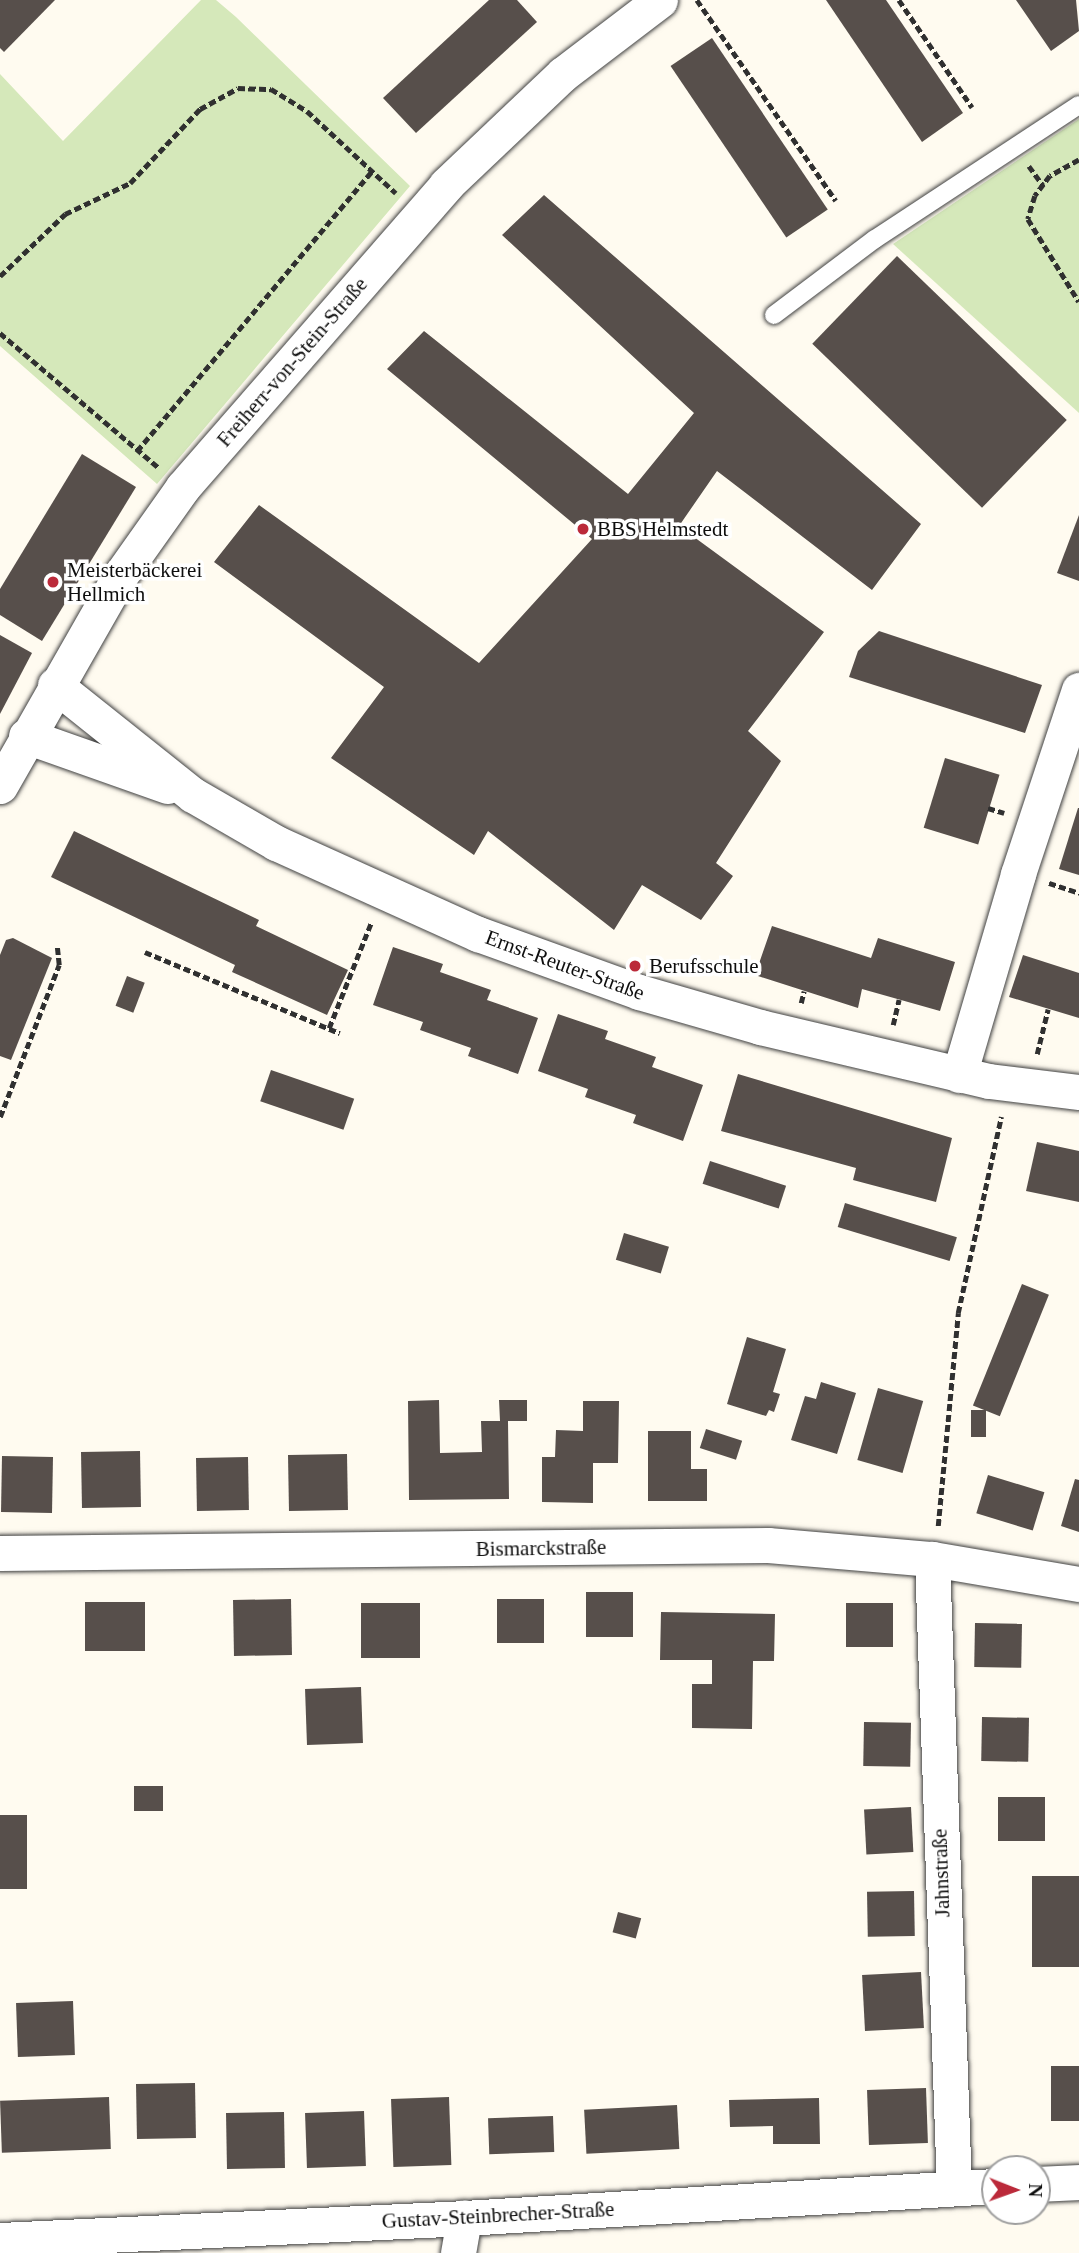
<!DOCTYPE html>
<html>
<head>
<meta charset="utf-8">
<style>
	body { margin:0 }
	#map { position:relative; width:1079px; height:2253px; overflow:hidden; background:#fffbf0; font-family:"Times New Roman",serif }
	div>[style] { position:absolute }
	.green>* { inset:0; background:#d5e8ba }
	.building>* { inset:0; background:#574f4b; transform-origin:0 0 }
	.path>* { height:4.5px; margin-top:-2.25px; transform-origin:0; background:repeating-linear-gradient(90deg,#303030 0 7px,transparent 0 10.5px) }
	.roads { filter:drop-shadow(0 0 2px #414141) drop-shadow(0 0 2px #414141) }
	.lane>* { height:18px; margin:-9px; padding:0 9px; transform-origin:9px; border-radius:9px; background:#fff }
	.street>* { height:35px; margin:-17.5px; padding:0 17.5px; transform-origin:17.5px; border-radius:17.5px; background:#fff }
	.dots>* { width:19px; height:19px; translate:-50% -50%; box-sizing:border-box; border:4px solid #fff; border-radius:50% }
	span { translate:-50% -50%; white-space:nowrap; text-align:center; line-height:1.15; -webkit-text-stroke:7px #fff; paint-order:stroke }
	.street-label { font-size:21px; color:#0e0e0e }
	.poi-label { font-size:21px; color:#0e0e0e }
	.left { translate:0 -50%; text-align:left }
	.north { position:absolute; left:981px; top:2155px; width:70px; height:70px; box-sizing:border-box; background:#fff; border:2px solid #9f9f9f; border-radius:50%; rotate:91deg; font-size:19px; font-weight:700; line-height:28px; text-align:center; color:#0e0e0e }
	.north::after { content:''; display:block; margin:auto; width:24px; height:32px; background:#bb2a3a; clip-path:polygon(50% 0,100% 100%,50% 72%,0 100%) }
</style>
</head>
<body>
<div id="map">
	<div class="green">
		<div style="clip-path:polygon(201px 0,216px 0,236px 17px,410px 186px,157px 484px,0 346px,0 74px,63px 141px)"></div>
		<div style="clip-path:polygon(1079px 119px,1079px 413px,893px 244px)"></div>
	</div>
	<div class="building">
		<div style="clip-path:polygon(0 0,55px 0,4px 52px,0 48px)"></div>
		<div style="clip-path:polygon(489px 0,517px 0,537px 22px,416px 133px,383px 98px)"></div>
		<div style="clip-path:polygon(826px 0,886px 0,963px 113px,922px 142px)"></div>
		<div style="clip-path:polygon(1016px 0,1076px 0,1079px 31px,1051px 51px)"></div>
		<div style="left:712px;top:38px;width:207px;height:50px;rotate:56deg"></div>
		<div style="clip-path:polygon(544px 195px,921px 524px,872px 590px,717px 471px,679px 526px,824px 632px,748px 731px,781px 761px,716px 863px,733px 876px,701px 920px,642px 885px,614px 930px,488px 831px,474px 855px,331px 758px,384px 687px,214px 562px,259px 505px,479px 663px,592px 539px,387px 369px,424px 331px,628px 494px,694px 413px,502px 235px)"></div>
		<div style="left:897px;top:256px;width:236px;height:122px;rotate:44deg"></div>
		<div style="clip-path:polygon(82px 454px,136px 487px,42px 641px,0 615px,0 589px)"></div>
		<div style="clip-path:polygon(1079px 515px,1079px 581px,1057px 573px)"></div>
		<div style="clip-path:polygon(879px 631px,1042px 685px,1025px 733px,849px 677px,858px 651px)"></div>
		<div style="clip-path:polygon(0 635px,32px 653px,0 714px)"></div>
		<div style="left:945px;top:758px;width:57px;height:73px;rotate:17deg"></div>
		<div style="clip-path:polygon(1078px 808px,1079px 808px,1079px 875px,1059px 869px)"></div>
		<div style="clip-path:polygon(74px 831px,259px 920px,256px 926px,348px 970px,327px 1015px,232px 972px,235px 965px,51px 877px)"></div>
		<div style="clip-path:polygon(772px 926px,871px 958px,878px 938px,955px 962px,940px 1011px,862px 989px,858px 1008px,755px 975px)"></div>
		<div style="clip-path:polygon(13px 938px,52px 958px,11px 1060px,0 1056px,0 955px,6px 940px)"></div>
		<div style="clip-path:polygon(393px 947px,443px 964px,440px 972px,491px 990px,487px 1000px,538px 1018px,518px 1074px,468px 1056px,471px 1048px,420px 1030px,423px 1022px,373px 1005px)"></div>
		<div style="clip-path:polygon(1023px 955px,1079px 973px,1079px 1018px,1009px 997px)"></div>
		<div style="left:127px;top:976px;width:19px;height:32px;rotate:21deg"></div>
		<div style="clip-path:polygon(558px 1014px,608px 1031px,605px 1039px,656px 1057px,652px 1067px,703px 1085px,683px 1141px,633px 1123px,636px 1115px,585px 1097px,588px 1089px,538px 1071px)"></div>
		<div style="left:271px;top:1070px;width:88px;height:33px;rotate:19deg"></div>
		<div style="clip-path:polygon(738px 1074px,952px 1138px,936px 1202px,853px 1180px,856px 1168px,721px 1131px)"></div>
		<div style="clip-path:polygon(1037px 1142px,1079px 1151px,1079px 1202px,1026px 1191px)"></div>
		<div style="left:710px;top:1161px;width:80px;height:24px;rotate:18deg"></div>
		<div style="left:845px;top:1203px;width:117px;height:25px;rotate:17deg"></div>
		<div style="left:624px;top:1233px;width:47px;height:28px;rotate:17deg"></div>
		<div style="left:1022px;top:1284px;width:29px;height:131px;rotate:22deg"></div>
		<div style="clip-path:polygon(747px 1337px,786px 1349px,773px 1392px,780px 1394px,774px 1412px,769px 1410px,766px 1416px,727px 1404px)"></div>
		<div style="clip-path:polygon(821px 1382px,856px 1393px,837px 1454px,791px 1440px,805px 1396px,816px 1399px)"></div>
		<div style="left:878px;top:1388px;width:47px;height:75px;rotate:16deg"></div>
		<div style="clip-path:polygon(439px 1400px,440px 1453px,482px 1452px,481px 1421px,500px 1421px,499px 1400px,527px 1400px,527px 1421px,508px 1421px,509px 1499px,409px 1500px,408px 1401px)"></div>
		<div style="clip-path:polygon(583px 1401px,619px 1401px,618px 1463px,593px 1463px,593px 1503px,542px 1502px,542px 1457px,555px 1457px,556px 1430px,583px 1431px)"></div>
		<div style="left:971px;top:1410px;width:15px;height:27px"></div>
		<div style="left:706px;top:1429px;width:38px;height:20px;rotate:18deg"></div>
		<div style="clip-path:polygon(648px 1431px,691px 1431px,691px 1469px,707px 1469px,707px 1501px,648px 1501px)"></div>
		<div style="left:140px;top:1451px;width:56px;height:59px;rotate:89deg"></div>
		<div style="left:347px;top:1454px;width:56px;height:59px;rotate:89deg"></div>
		<div style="left:2px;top:1456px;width:51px;height:56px;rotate:1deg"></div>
		<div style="left:248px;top:1457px;width:53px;height:52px;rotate:89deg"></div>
		<div style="left:988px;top:1475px;width:59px;height:40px;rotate:17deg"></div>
		<div style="clip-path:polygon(1075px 1479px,1079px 1480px,1079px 1532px,1061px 1526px)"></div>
		<div style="left:586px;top:1592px;width:47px;height:45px"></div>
		<div style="left:291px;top:1599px;width:56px;height:58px;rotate:89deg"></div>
		<div style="left:497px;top:1599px;width:47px;height:44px"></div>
		<div style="left:85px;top:1602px;width:60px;height:49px"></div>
		<div style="left:420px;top:1603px;width:55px;height:59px;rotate:90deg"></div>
		<div style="left:846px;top:1603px;width:47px;height:44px"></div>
		<div style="clip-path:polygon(661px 1612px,775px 1614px,774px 1661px,753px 1661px,752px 1729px,692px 1728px,692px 1684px,712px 1684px,712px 1660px,660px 1660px)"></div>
		<div style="left:975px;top:1623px;width:47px;height:44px;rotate:1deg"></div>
		<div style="left:361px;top:1687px;width:56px;height:56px;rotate:88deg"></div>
		<div style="left:982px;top:1717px;width:47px;height:44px;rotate:1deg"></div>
		<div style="left:864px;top:1722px;width:47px;height:44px;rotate:1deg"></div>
		<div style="left:134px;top:1786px;width:29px;height:25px"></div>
		<div style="left:998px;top:1797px;width:47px;height:44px"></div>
		<div style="left:911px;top:1807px;width:45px;height:47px;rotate:87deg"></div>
		<div style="left:0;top:1815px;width:27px;height:74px"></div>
		<div style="left:1079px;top:1876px;width:91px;height:47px;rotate:90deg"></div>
		<div style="left:914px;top:1891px;width:45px;height:47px;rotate:89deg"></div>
		<div style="left:618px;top:1912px;width:24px;height:21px;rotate:15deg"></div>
		<div style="left:921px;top:1972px;width:56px;height:59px;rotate:87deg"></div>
		<div style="left:73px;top:2001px;width:54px;height:57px;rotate:88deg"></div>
		<div style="left:1051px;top:2066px;width:28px;height:55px"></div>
		<div style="left:195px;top:2083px;width:55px;height:59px;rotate:89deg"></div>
		<div style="left:926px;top:2088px;width:55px;height:59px;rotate:88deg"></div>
		<div style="left:109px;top:2097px;width:52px;height:109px;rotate:88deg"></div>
		<div style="left:449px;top:2097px;width:68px;height:58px;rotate:88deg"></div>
		<div style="clip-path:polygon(819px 2098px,820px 2144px,773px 2144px,773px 2126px,730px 2127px,729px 2100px)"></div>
		<div style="left:677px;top:2105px;width:44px;height:93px;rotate:87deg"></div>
		<div style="left:364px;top:2111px;width:55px;height:59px;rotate:88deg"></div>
		<div style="left:284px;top:2112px;width:56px;height:58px;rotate:89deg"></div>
		<div style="left:553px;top:2116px;width:36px;height:65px;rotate:88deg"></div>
	</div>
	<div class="path">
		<div style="left:697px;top:0;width:244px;rotate:55.3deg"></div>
		<div style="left:899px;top:0;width:130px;rotate:55.7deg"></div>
		<div style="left:1079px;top:160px;width:33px;rotate:151deg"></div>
		<div style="left:1050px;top:176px;width:25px;rotate:127deg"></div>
		<div style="left:1035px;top:196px;width:24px;rotate:107deg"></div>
		<div style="left:1028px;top:219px;width:97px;rotate:58.4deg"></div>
		<div style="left:1029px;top:166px;width:24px;rotate:54deg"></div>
		<div style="left:0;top:276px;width:90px;rotate:-43.6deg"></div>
		<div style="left:65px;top:214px;width:72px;rotate:-25.5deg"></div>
		<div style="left:130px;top:183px;width:102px;rotate:-46.6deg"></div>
		<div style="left:200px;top:109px;width:43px;rotate:-28.9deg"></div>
		<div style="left:238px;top:88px;width:33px;rotate:2deg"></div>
		<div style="left:271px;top:89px;width:42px;rotate:31.4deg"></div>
		<div style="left:307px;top:111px;width:121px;rotate:42.7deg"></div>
		<div style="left:0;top:333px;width:207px;rotate:40.3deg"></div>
		<div style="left:137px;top:451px;width:366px;rotate:-50deg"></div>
		<div style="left:988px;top:808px;width:17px;rotate:17deg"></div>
		<div style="left:1049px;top:883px;width:32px;rotate:18deg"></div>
		<div style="left:145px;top:952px;width:211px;rotate:22.6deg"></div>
		<div style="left:801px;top:1003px;width:12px;rotate:-76deg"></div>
		<div style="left:893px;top:1025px;width:26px;rotate:-77deg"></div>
		<div style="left:329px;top:1028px;width:113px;rotate:-68.2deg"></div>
		<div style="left:1037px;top:1054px;width:46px;rotate:-76.3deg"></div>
		<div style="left:0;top:1117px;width:163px;rotate:-68.8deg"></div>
		<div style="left:59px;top:965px;width:20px;rotate:-96deg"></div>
		<div style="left:938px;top:1526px;width:214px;rotate:-84.6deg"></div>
		<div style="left:958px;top:1313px;width:201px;rotate:-77.6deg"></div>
	</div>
	<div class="roads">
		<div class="lane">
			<div style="left:774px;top:315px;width:126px;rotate:-37deg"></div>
			<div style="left:875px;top:239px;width:244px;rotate:-33.3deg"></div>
		</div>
		<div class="street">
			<div style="left:55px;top:685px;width:176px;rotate:38.6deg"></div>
			<div style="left:193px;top:795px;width:96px;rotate:30deg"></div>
			<div style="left:276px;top:843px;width:222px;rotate:24.3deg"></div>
			<div style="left:478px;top:934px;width:171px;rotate:19.8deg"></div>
			<div style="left:639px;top:992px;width:126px;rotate:16.1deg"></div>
			<div style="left:760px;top:1027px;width:235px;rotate:13.3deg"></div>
			<div style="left:989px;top:1081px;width:91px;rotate:7deg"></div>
			<div style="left:26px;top:736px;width:150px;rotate:19.5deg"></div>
			<div style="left:0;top:786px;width:242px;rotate:-60.3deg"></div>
			<div style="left:120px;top:576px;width:109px;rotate:-54.7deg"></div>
			<div style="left:183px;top:487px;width:400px;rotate:-48.9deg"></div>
			<div style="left:446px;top:185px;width:161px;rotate:-43.5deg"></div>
			<div style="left:563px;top:74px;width:122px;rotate:-37.3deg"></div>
			<div style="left:959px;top:1075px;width:209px;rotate:-73.6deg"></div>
			<div style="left:1018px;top:874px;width:194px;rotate:-71.7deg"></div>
			<div style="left:0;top:1553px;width:768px;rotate:-0.6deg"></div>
			<div style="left:768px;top:1545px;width:165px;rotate:4.9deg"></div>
			<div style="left:932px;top:1559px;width:149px;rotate:9.7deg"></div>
			<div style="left:932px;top:1559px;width:629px;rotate:88deg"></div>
			<div style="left:1037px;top:2184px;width:42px;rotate:-2.7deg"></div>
			<div style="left:0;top:2240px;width:465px;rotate:-2.7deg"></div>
			<div style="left:464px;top:2218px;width:532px;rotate:-3.45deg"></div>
			<div style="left:458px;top:2253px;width:36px;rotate:-80deg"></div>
		</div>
	</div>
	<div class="dots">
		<div style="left:583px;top:529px;background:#bb2a3a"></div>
		<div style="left:53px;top:582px;background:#bb2a3a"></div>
		<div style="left:635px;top:966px;background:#bb2a3a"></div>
	</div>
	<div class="street-label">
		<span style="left:292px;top:362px;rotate:-49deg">Freiherr-von-Stein-Straße</span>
		<span style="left:565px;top:965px;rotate:20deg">Ernst-Reuter-Straße</span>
		<span style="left:541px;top:1548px;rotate:-1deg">Bismarckstraße</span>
		<span style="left:941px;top:1873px;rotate:-92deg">Jahnstraße</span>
		<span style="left:498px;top:2215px;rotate:-3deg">Gustav-Steinbrecher-Straße</span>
	</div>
	<div class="poi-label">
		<span class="left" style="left:597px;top:529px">BBS Helmstedt</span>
		<span class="left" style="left:67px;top:582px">Meisterbäckerei<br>Hellmich</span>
		<span class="left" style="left:649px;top:966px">Berufsschule</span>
	</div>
	<div class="north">N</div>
</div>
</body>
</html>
